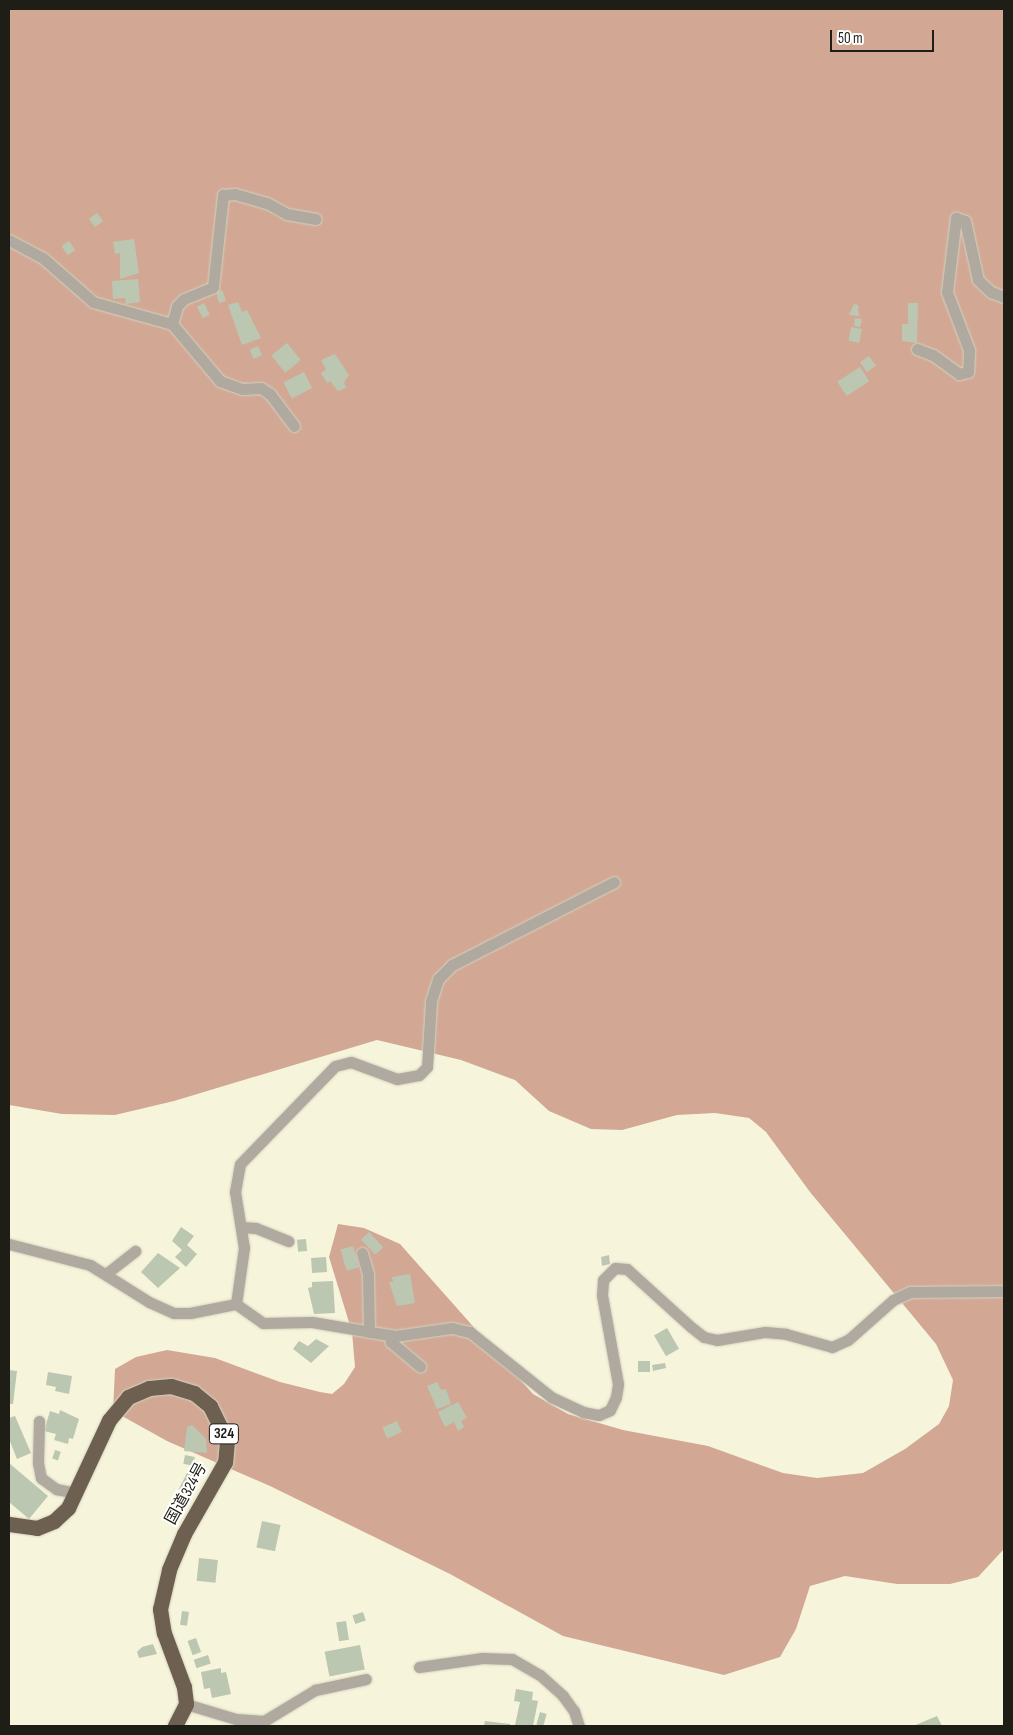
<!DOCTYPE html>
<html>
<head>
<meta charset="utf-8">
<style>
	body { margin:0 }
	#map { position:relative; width:1013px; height:1735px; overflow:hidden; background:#f7f4dc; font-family:"Sofia Sans Condensed","Noto Sans JP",sans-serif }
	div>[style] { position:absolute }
	.forest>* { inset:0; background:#d2a895 }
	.building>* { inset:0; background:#bcc7b1; transform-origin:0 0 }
	.roads { filter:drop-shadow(0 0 1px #d4d2bc) drop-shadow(0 0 1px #d4d2bc) }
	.minor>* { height:11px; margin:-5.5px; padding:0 5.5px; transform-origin:5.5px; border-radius:5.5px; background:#afa9a0 }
	.trunk>* { height:15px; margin:-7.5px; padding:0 7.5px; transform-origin:7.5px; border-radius:7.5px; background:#6d6050 }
	span { translate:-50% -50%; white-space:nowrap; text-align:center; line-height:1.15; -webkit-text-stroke:4px #fff; paint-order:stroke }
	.shield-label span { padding:1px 4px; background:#fff; border:1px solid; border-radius:4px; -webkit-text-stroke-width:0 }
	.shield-label { font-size:15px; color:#1f1e16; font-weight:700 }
	.street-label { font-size:16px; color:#1f1e16 }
	.frame { position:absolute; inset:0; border:10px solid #1f1e16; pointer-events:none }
	.scale { position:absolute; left:830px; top:30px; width:104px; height:22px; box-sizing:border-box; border:2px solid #1f1e16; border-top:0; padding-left:6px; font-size:15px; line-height:18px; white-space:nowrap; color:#1f1e16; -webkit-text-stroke:4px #fff; paint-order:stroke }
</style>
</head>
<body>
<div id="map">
	<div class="forest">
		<div style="clip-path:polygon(9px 9px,1004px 9px,1004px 1549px,978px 1577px,950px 1584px,897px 1584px,845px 1576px,810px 1586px,796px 1629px,780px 1657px,724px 1675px,563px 1636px,450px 1574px,270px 1486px,167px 1441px,113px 1411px,115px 1369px,136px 1357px,167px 1350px,215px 1358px,280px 1382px,320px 1392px,332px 1394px,344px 1384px,355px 1367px,352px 1332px,329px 1257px,338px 1224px,364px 1228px,400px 1244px,533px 1394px,568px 1414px,623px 1430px,708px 1446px,783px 1473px,817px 1478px,863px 1473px,905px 1449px,939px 1424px,949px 1406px,953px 1380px,936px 1344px,810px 1192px,766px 1132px,749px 1118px,715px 1113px,677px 1115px,622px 1130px,591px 1129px,549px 1111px,515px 1080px,461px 1060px,377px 1040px,174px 1101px,115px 1115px,62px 1114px,9px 1105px)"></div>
	</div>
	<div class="building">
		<div style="left:97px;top:213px;width:10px;height:10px;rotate:53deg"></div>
		<div style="clip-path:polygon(134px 239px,139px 273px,120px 279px,120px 253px,115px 254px,113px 242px)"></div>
		<div style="left:69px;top:241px;width:11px;height:9px;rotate:56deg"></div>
		<div style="clip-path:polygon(138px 279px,140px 302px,126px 304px,125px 298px,113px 299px,112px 281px)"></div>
		<div style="clip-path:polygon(222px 290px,226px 301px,219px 303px,216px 292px)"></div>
		<div style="clip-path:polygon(238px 302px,242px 312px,247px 310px,261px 338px,242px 345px,228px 305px)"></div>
		<div style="left:204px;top:303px;width:13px;height:8px;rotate:63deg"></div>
		<div style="clip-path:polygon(908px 303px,918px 303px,917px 343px,902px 341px,902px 324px,908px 324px)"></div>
		<div style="clip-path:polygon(854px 304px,858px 305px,859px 316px,849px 315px)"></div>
		<div style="clip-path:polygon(855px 318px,862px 319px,860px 327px,854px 326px)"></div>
		<div style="left:851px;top:327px;width:11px;height:14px;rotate:10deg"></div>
		<div style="left:287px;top:343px;width:22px;height:20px;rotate:51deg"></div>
		<div style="left:258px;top:346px;width:10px;height:9px;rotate:66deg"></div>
		<div style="clip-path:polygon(335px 354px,349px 375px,344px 382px,346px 388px,338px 391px,330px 381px,327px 383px,321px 373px,326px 370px,321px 360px)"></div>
		<div style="left:869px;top:356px;width:12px;height:11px;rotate:55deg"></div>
		<div style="left:860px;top:367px;width:17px;height:27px;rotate:57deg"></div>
		<div style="left:304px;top:372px;width:18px;height:23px;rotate:63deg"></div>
		<div style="clip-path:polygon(181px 1227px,194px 1236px,187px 1245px,197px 1254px,186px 1267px,175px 1257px,182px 1250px,172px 1241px)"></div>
		<div style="left:369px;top:1232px;width:21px;height:11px;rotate:47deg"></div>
		<div style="left:306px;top:1239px;width:12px;height:9px;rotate:85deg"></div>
		<div style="left:353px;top:1246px;width:22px;height:13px;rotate:74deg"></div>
		<div style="clip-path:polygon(158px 1253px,180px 1268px,158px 1288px,141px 1272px)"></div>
		<div style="clip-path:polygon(609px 1255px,610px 1264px,602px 1266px,601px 1257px)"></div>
		<div style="left:326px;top:1257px;width:15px;height:15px;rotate:86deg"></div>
		<div style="clip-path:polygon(410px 1274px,415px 1303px,397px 1306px,389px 1282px,393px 1282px,392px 1277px)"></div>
		<div style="clip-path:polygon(333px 1281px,335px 1313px,314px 1314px,308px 1288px,312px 1287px,312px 1282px)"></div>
		<div style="left:667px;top:1328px;width:24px;height:15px;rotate:60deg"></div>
		<div style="clip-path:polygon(316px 1339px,329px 1346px,311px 1363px,293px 1349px,299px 1341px,308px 1346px)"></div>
		<div style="left:638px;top:1361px;width:12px;height:11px"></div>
		<div style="clip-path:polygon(665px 1363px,666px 1368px,653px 1371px,652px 1365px)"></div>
		<div style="clip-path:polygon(9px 1370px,17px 1371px,13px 1404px,9px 1404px)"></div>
		<div style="clip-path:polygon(48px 1372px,72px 1376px,69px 1394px,55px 1391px,56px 1387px,46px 1385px)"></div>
		<div style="clip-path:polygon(437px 1382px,441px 1390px,446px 1389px,451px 1404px,437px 1409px,427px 1386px)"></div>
		<div style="clip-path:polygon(458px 1402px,467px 1418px,461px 1421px,464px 1427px,458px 1431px,454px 1422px,445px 1427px,438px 1412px)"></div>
		<div style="clip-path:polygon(60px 1410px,79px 1419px,73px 1439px,69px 1438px,68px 1444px,54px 1440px,56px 1434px,44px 1431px,50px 1411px,59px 1414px)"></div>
		<div style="clip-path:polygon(15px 1416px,31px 1453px,17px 1459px,9px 1439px,9px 1418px)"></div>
		<div style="left:397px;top:1421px;width:12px;height:16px;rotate:66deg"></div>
		<div style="clip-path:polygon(192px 1425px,206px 1439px,207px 1453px,184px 1451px,187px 1427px)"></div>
		<div style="left:55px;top:1450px;width:6px;height:9px;rotate:18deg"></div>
		<div style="left:185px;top:1455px;width:10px;height:9px;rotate:11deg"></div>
		<div style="clip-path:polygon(9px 1463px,48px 1496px,29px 1519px,9px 1502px)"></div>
		<div style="left:187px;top:1473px;width:13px;height:18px;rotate:27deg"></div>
		<div style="left:262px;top:1521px;width:19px;height:27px;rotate:12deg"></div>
		<div style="left:199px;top:1558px;width:19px;height:23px;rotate:6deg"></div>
		<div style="left:182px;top:1611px;width:7px;height:14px;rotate:8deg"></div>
		<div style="left:363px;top:1612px;width:9px;height:11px;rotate:72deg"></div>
		<div style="left:346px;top:1621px;width:19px;height:10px;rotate:81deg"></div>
		<div style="left:196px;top:1638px;width:15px;height:9px;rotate:70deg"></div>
		<div style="clip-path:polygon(153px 1644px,157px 1654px,139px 1658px,137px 1652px,142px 1647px)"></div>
		<div style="left:360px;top:1645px;width:25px;height:36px;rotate:79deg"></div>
		<div style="left:208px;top:1655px;width:9px;height:15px;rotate:72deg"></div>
		<div style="clip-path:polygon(221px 1668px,221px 1673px,226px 1672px,231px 1694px,212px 1698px,210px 1688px,204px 1689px,201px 1672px)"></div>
		<div style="clip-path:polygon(516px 1689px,533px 1692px,532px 1700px,538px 1701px,533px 1726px,515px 1725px,520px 1702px,514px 1701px)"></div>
		<div style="left:540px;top:1712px;width:7px;height:13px;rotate:16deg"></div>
		<div style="clip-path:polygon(937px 1716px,942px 1726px,913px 1726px)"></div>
		<div style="clip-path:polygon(485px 1721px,510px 1724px,510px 1726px,484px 1726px)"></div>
	</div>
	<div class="roads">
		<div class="minor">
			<div style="left:9px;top:240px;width:38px;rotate:28deg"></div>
			<div style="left:43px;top:258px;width:67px;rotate:41.3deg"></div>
			<div style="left:93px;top:302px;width:82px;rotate:15.6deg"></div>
			<div style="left:172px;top:324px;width:75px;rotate:49.9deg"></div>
			<div style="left:220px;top:381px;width:23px;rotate:20deg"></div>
			<div style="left:242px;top:389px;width:19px;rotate:-3deg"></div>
			<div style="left:261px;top:388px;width:11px;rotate:34deg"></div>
			<div style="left:270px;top:394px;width:40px;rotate:53deg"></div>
			<div style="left:172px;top:324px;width:19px;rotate:-74deg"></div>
			<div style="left:177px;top:306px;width:10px;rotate:-45deg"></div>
			<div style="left:184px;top:299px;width:31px;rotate:-22deg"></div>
			<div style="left:213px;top:287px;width:93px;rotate:-83.8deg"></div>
			<div style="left:223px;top:195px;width:12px;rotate:-5deg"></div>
			<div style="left:235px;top:194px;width:33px;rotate:16deg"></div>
			<div style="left:267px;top:203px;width:23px;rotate:29deg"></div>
			<div style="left:287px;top:214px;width:29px;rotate:10deg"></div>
			<div style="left:917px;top:349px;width:17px;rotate:21deg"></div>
			<div style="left:933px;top:355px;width:32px;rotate:36deg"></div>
			<div style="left:959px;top:374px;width:9px;rotate:-13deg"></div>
			<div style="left:968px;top:372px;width:22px;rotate:-87deg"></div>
			<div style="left:969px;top:350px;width:62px;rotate:-110.8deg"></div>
			<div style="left:947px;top:292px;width:75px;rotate:-83.1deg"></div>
			<div style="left:956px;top:218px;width:9px;rotate:18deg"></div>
			<div style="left:965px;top:221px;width:60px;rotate:77.6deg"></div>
			<div style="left:978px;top:280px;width:18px;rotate:43deg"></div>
			<div style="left:991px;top:292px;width:14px;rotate:21deg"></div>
			<div style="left:241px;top:1227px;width:15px;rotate:4deg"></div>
			<div style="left:256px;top:1228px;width:35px;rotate:22deg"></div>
			<div style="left:9px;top:1244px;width:84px;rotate:14.5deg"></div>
			<div style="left:90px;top:1265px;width:70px;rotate:32.1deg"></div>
			<div style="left:149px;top:1302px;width:27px;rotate:24deg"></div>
			<div style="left:174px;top:1313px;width:16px"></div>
			<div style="left:190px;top:1313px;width:47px;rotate:-11.1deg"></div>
			<div style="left:236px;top:1304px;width:33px;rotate:35deg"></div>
			<div style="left:263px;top:1323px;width:49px;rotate:-1.2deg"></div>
			<div style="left:312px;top:1322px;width:84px;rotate:9.6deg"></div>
			<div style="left:395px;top:1336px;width:58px;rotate:-8deg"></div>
			<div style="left:452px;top:1328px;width:18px;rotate:13deg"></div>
			<div style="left:470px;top:1332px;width:104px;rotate:38.7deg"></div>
			<div style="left:551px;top:1397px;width:35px;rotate:25deg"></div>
			<div style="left:583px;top:1412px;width:16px;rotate:11deg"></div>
			<div style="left:599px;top:1415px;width:12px;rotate:-24deg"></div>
			<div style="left:610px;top:1410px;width:14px;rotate:-65deg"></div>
			<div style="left:616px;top:1397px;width:13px;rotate:-81deg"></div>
			<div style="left:618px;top:1384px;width:90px;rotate:-100.2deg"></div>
			<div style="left:602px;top:1295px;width:15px;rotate:-86deg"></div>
			<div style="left:603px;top:1280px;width:17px;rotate:-45deg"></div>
			<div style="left:615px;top:1268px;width:12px;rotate:5deg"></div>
			<div style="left:627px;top:1269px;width:86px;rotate:42.2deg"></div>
			<div style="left:691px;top:1327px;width:16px;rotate:38deg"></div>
			<div style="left:704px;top:1337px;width:13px;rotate:13deg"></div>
			<div style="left:717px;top:1340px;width:49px;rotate:-9.5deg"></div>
			<div style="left:765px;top:1332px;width:21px;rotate:5deg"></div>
			<div style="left:786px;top:1334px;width:48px;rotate:15.8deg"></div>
			<div style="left:832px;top:1347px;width:17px;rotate:-24deg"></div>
			<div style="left:848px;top:1340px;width:60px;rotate:-41.6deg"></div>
			<div style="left:893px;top:1300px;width:19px;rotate:-25deg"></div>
			<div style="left:910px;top:1292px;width:94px;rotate:-0.6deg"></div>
			<div style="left:362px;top:1253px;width:22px;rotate:74deg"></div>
			<div style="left:368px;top:1274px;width:58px;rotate:89deg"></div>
			<div style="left:107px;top:1273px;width:36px;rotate:-38deg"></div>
			<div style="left:236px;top:1304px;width:57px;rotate:-81.9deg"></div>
			<div style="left:244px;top:1248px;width:57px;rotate:-99.1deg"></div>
			<div style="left:235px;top:1192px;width:28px;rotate:-80deg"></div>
			<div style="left:240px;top:1164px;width:136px;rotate:-45.9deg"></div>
			<div style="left:335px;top:1066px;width:16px;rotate:-14deg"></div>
			<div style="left:351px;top:1062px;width:49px;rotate:20.3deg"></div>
			<div style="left:397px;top:1079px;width:22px;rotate:-10deg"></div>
			<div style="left:419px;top:1075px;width:11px;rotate:-45deg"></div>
			<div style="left:427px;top:1067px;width:66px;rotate:-86.5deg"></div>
			<div style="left:431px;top:1001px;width:23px;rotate:-72deg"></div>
			<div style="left:438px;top:979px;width:20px;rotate:-45deg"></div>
			<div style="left:452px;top:965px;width:182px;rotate:-27.1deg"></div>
			<div style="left:390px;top:1335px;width:7px;rotate:82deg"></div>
			<div style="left:391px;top:1342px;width:38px;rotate:40deg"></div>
			<div style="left:39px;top:1421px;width:42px;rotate:91.4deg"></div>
			<div style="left:38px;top:1463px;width:15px;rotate:79deg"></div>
			<div style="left:41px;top:1478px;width:19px;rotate:36deg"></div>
			<div style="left:56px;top:1489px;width:20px;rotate:11deg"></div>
			<div style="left:419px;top:1667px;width:64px;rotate:-8.1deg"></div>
			<div style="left:482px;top:1658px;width:30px;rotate:2deg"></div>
			<div style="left:512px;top:1659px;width:32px;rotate:30deg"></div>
			<div style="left:540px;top:1675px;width:31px;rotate:42deg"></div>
			<div style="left:563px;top:1696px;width:19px;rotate:54deg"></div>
			<div style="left:574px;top:1711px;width:16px;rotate:72deg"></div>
			<div style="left:186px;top:1704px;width:52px;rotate:16.7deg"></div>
			<div style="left:236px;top:1719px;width:28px;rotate:4deg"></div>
			<div style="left:264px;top:1721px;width:60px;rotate:-31.3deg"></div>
			<div style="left:315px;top:1690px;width:52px;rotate:-12.2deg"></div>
		</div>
		<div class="trunk">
			<div style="left:9px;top:1524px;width:28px;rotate:8deg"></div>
			<div style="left:37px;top:1528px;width:18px;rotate:-22deg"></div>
			<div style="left:54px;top:1521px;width:19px;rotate:-43deg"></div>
			<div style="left:68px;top:1508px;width:97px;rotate:-65deg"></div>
			<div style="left:109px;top:1420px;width:30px;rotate:-50deg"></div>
			<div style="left:128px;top:1397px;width:23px;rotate:-23deg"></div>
			<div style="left:149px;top:1388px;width:22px;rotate:-5deg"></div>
			<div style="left:171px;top:1386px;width:24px;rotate:17deg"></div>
			<div style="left:194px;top:1393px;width:21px;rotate:39deg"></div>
			<div style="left:210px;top:1406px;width:39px;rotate:64deg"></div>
			<div style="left:227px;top:1441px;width:21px;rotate:95deg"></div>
			<div style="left:225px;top:1462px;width:83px;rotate:119.7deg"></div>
			<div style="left:184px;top:1534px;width:39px;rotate:113deg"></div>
			<div style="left:169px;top:1570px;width:40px;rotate:103deg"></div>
			<div style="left:160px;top:1609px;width:24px;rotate:81deg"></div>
			<div style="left:164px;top:1633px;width:58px;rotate:69.7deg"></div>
			<div style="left:184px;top:1687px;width:17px;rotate:83deg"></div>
			<div style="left:186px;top:1704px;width:25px;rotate:117deg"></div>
		</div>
	</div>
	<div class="shield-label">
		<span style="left:224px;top:1434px">324</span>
	</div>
	<div class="street-label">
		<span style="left:187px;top:1494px;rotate:-61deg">国道324号</span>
	</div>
	<div class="frame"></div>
	<div class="scale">50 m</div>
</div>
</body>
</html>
